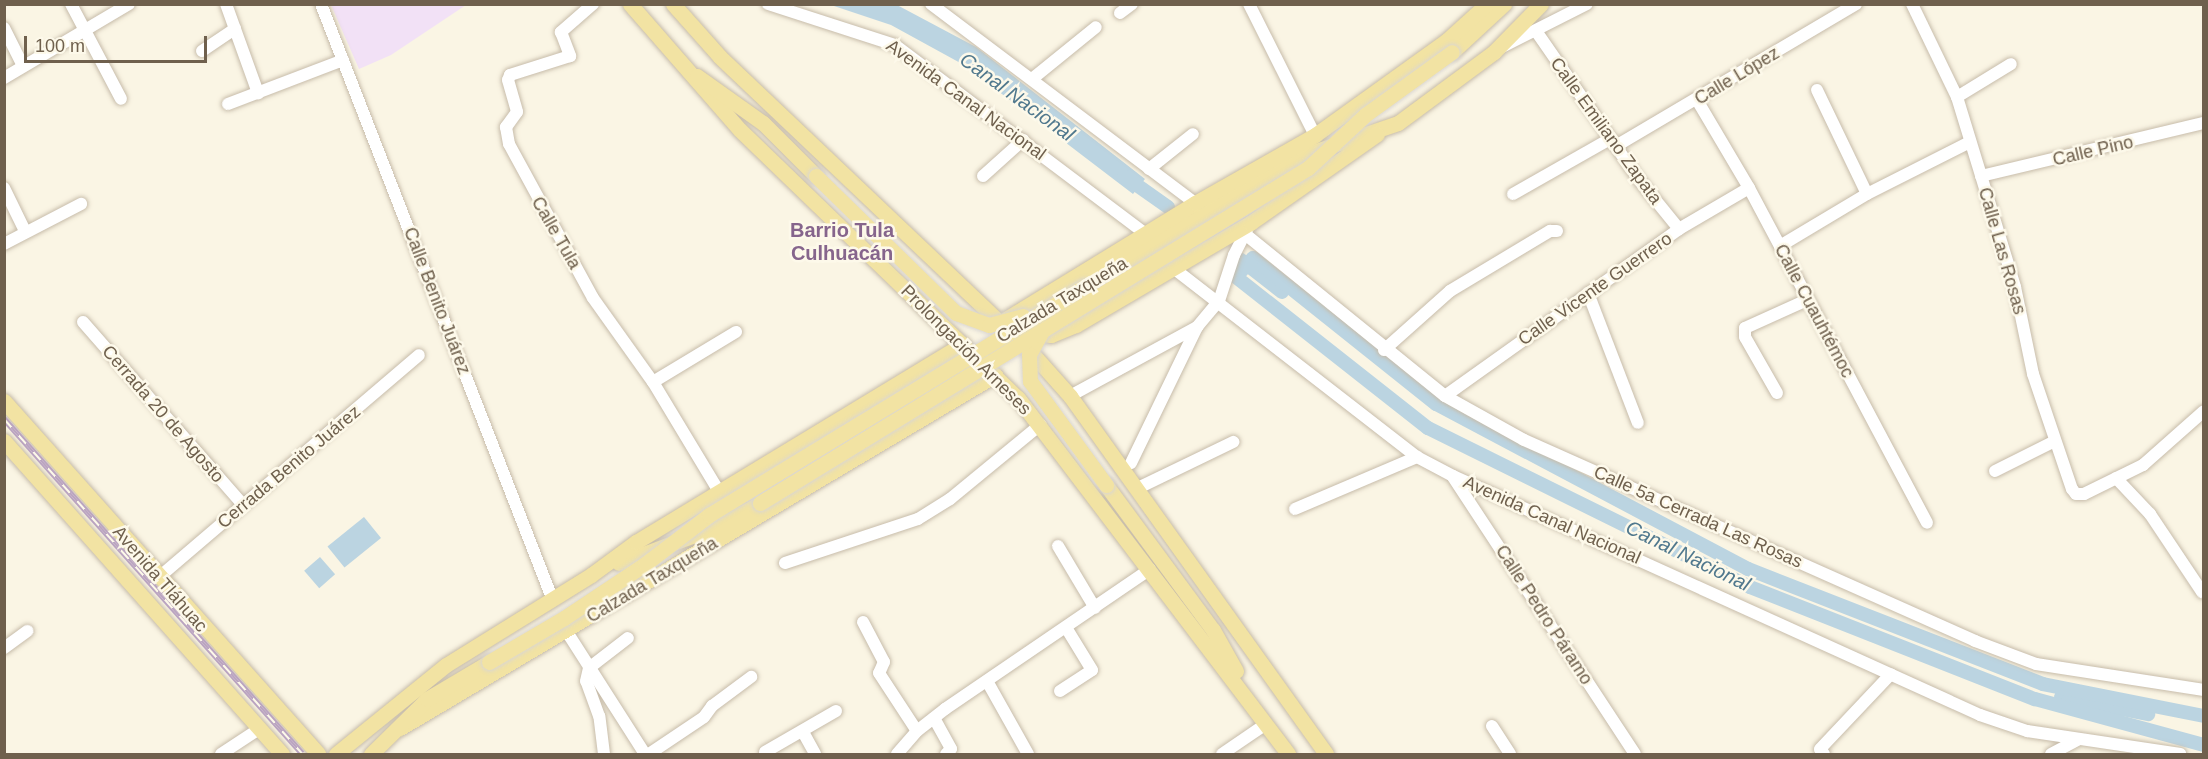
<!DOCTYPE html>
<html>
<head>
<meta charset="utf-8">
<style>
	body { margin:0 }
	#map { position:relative; width:2208px; height:759px; overflow:hidden; background:#faf5e4; font-family:Arial,sans-serif }
	div>[style] { position:absolute }
	.education>* { inset:0; background:#f2e1f6 }
	.water>* { inset:0; background:#bbd4e1; transform-origin:0 0 }
	.canal>* { height:14px; margin:-7px; padding:0 7px; transform-origin:7px; border-radius:7px; background:#bbd4e1 }
	.roads { filter:drop-shadow(0 0 2px #c7bcaa) drop-shadow(0 0 2px #c7bcaa) }
	.minor>* { height:12px; margin:-6px; padding:0 6px; transform-origin:6px; border-radius:6px; background:#fff }
	.major>* { height:15px; margin:-7.5px; padding:0 7.5px; transform-origin:7.5px; border-radius:7.5px; background:#f2e3a3 }
	.rail>* { height:6px; margin-top:-3px; transform-origin:0; background:repeating-linear-gradient(90deg,#fdf9ea 0 11px,#baa4c1 0 22px); box-sizing:border-box; border-block:2px solid #baa4c1 }
	.bridges { filter:drop-shadow(0 0 2px #dad6d1) drop-shadow(0 0 2px #dad6d1) }
	.major-bridge>* { height:15px; margin:-7.5px; padding:0 7.5px; transform-origin:7.5px; border-radius:7.5px; background:#f2e3a3 }
	span { translate:-50% -50%; white-space:nowrap; text-align:center; line-height:1.15; -webkit-text-stroke:5px #fdf9ea; paint-order:stroke }
	.street-label { font-size:18px; color:#6f604d }
	.water-label { font-size:20px; color:#50788d; font-style:italic }
	.neighbourhood-label { font-size:20px; color:#86658c; font-weight:700 }
	.frame { position:absolute; inset:0; border:6px solid #6f604d; pointer-events:none }
	.scale { position:absolute; left:24px; top:36px; width:183px; height:27px; box-sizing:border-box; border:3px solid #6f604d; border-top:0; padding-left:8px; font-size:18px; line-height:21px; white-space:nowrap; color:#6f604d; -webkit-text-stroke:4px #fdf9ea; paint-order:stroke }
</style>
</head>
<body>
<div id="map">
	<div class="education">
		<div style="clip-path:polygon(331px 5px,466px 5px,391px 55px,359px 69px)"></div>
	</div>
	<div class="water">
		<div style="clip-path:polygon(831px 5px,897px 5px,976px 47px,1145px 179px,1133px 194px,964px 65px,891px 25px)"></div>
		<div style="left:364px;top:517px;width:27px;height:47px;rotate:51deg"></div>
		<div style="left:320px;top:557px;width:23px;height:21px;rotate:49deg"></div>
	</div>
	<div class="canal">
		<div style="left:1124px;top:176px;width:54px;rotate:35.2deg"></div>
		<div style="left:1241px;top:260px;width:52px;rotate:38deg"></div>
		<div style="left:2061px;top:697px;width:89px;rotate:11.1deg"></div>
		<div style="left:2204px;top:716px;width:164px;rotate:-168.8deg"></div>
		<div style="left:2043px;top:684px;width:317px;rotate:-158.7deg"></div>
		<div style="left:1748px;top:569px;width:353px;rotate:-152.1deg"></div>
		<div style="left:1436px;top:404px;width:234px;rotate:-141.4deg"></div>
		<div style="left:1253px;top:258px;width:25px;rotate:132deg"></div>
		<div style="left:1236px;top:277px;width:244px;rotate:38.2deg"></div>
		<div style="left:1428px;top:428px;width:359px;rotate:26.3deg"></div>
		<div style="left:1750px;top:587px;width:306px;rotate:21.5deg"></div>
		<div style="left:2035px;top:699px;width:175px;rotate:15.2deg"></div>
	</div>
	<div class="roads">
		<div class="minor">
			<div style="left:71px;top:4px;width:107px;rotate:62.2deg"></div>
			<div style="left:226px;top:4px;width:95px;rotate:70.2deg"></div>
			<div style="left:321px;top:4px;width:637px;rotate:68.75deg"></div>
			<div style="left:593px;top:4px;width:43px;rotate:138.8deg"></div>
			<div style="left:561px;top:32px;width:26px;rotate:69deg"></div>
			<div style="left:570px;top:56px;width:63px;rotate:162.4deg"></div>
			<div style="left:510px;top:75px;width:5px;rotate:112deg"></div>
			<div style="left:508px;top:80px;width:33px;rotate:74deg"></div>
			<div style="left:517px;top:112px;width:19px;rotate:126deg"></div>
			<div style="left:506px;top:127px;width:17px;rotate:80deg"></div>
			<div style="left:509px;top:144px;width:175px;rotate:61.4deg"></div>
			<div style="left:593px;top:298px;width:103px;rotate:54.5deg"></div>
			<div style="left:653px;top:382px;width:130px;rotate:58.9deg"></div>
			<div style="left:768px;top:4px;width:133px;rotate:17.9deg"></div>
			<div style="left:895px;top:45px;width:314px;rotate:37deg"></div>
			<div style="left:931px;top:4px;width:331px;rotate:37deg"></div>
			<div style="left:1249px;top:4px;width:147px;rotate:63.3deg"></div>
			<div style="left:1912px;top:4px;width:103px;rotate:64.2deg"></div>
			<div style="left:1957px;top:97px;width:199px;rotate:73deg"></div>
			<div style="left:2015px;top:287px;width:89px;rotate:78.3deg"></div>
			<div style="left:2033px;top:374px;width:121px;rotate:71.3deg"></div>
			<div style="left:2072px;top:489px;width:6px;rotate:51deg"></div>
			<div style="left:2076px;top:494px;width:8px"></div>
			<div style="left:2084px;top:494px;width:66px;rotate:-26.2deg"></div>
			<div style="left:2143px;top:465px;width:81px;rotate:-41.5deg"></div>
			<div style="left:1120px;top:13px;width:15px;rotate:-37deg"></div>
			<div style="left:4px;top:28px;width:42px;rotate:63.4deg"></div>
			<div style="left:1536px;top:31px;width:183px;rotate:55.3deg"></div>
			<div style="left:1640px;top:181px;width:62px;rotate:50.9deg"></div>
			<div style="left:1500px;top:48px;width:97px;rotate:-26.8deg"></div>
			<div style="left:202px;top:51px;width:40px;rotate:-34deg"></div>
			<div style="left:4px;top:78px;width:145px;rotate:-30.6deg"></div>
			<div style="left:1032px;top:79px;width:82px;rotate:-39.1deg"></div>
			<div style="left:1817px;top:90px;width:115px;rotate:64.3deg"></div>
			<div style="left:1957px;top:97px;width:63px;rotate:-31.4deg"></div>
			<div style="left:1697px;top:100px;width:102px;rotate:59.4deg"></div>
			<div style="left:1749px;top:188px;width:379px;rotate:62deg"></div>
			<div style="left:228px;top:104px;width:123px;rotate:-20.9deg"></div>
			<div style="left:1616px;top:146px;width:279px;rotate:-30.6deg"></div>
			<div style="left:1149px;top:169px;width:56px;rotate:-38.5deg"></div>
			<div style="left:983px;top:176px;width:54px;rotate:-42deg"></div>
			<div style="left:1981px;top:176px;width:229px;rotate:-13.4deg"></div>
			<div style="left:4px;top:188px;width:48px;rotate:64deg"></div>
			<div style="left:1513px;top:194px;width:112px;rotate:-29.6deg"></div>
			<div style="left:1245px;top:234px;width:257px;rotate:39deg"></div>
			<div style="left:1445px;top:396px;width:90px;rotate:29.1deg"></div>
			<div style="left:1524px;top:440px;width:494px;rotate:24deg"></div>
			<div style="left:1975px;top:641px;width:65px;rotate:20.7deg"></div>
			<div style="left:2036px;top:664px;width:170px;rotate:8.8deg"></div>
			<div style="left:4px;top:244px;width:87px;rotate:-27.5deg"></div>
			<div style="left:1780px;top:246px;width:101px;rotate:-30.9deg"></div>
			<div style="left:1867px;top:194px;width:115px;rotate:-26.8deg"></div>
			<div style="left:1172px;top:267px;width:310px;rotate:37.8deg"></div>
			<div style="left:1417px;top:457px;width:41px;rotate:27.8deg"></div>
			<div style="left:1453px;top:476px;width:579px;rotate:24.39deg"></div>
			<div style="left:1980px;top:715px;width:50px;rotate:18.8deg"></div>
			<div style="left:2027px;top:731px;width:155px;rotate:8.5deg"></div>
			<div style="left:1588px;top:293px;width:139px;rotate:69deg"></div>
			<div style="left:83px;top:322px;width:243px;rotate:48.8deg"></div>
			<div style="left:1384px;top:350px;width:89px;rotate:-41.8deg"></div>
			<div style="left:1450px;top:291px;width:117px;rotate:-31deg"></div>
			<div style="left:1550px;top:231px;width:7px"></div>
			<div style="left:653px;top:382px;width:97px;rotate:-31.1deg"></div>
			<div style="left:1777px;top:393px;width:64px;rotate:-119.7deg"></div>
			<div style="left:1745px;top:337px;width:9px;rotate:-90deg"></div>
			<div style="left:1745px;top:328px;width:68px;rotate:-24.3deg"></div>
			<div style="left:1070px;top:396px;width:145px;rotate:-28.5deg"></div>
			<div style="left:1445px;top:396px;width:287px;rotate:-35.5deg"></div>
			<div style="left:1679px;top:229px;width:81px;rotate:-30.4deg"></div>
			<div style="left:1131px;top:463px;width:151px;rotate:-64.1deg"></div>
			<div style="left:1197px;top:327px;width:34px;rotate:-50deg"></div>
			<div style="left:1219px;top:301px;width:48px;rotate:-71.9deg"></div>
			<div style="left:1234px;top:255px;width:31px;rotate:-63deg"></div>
			<div style="left:1995px;top:471px;width:67px;rotate:-26.6deg"></div>
			<div style="left:1453px;top:477px;width:331px;rotate:56.7deg"></div>
			<div style="left:2116px;top:478px;width:50px;rotate:46.6deg"></div>
			<div style="left:2150px;top:514px;width:94px;rotate:56.3deg"></div>
			<div style="left:1138px;top:488px;width:106px;rotate:-25.8deg"></div>
			<div style="left:1295px;top:509px;width:133px;rotate:-23.1deg"></div>
			<div style="left:1058px;top:546px;width:72px;rotate:59.2deg"></div>
			<div style="left:785px;top:563px;width:140px;rotate:-18.3deg"></div>
			<div style="left:918px;top:519px;width:38px;rotate:-32deg"></div>
			<div style="left:950px;top:499px;width:117px;rotate:-39.4deg"></div>
			<div style="left:158px;top:578px;width:343px;rotate:-40.5deg"></div>
			<div style="left:863px;top:622px;width:45px;rotate:62.3deg"></div>
			<div style="left:884px;top:662px;width:12px;rotate:114deg"></div>
			<div style="left:879px;top:673px;width:69px;rotate:56.8deg"></div>
			<div style="left:567px;top:632px;width:145px;rotate:57.4deg"></div>
			<div style="left:4px;top:648px;width:29px;rotate:-36deg"></div>
			<div style="left:987px;top:681px;width:84px;rotate:60.7deg"></div>
			<div style="left:1060px;top:691px;width:38px;rotate:-33deg"></div>
			<div style="left:1092px;top:670px;width:48px;rotate:-121.4deg"></div>
			<div style="left:934px;top:718px;width:35px;rotate:61deg"></div>
			<div style="left:951px;top:749px;width:7px;rotate:135deg"></div>
			<div style="left:1492px;top:726px;width:33px;rotate:57deg"></div>
			<div style="left:803px;top:732px;width:25px;rotate:61deg"></div>
			<div style="left:765px;top:752px;width:82px;rotate:-30deg"></div>
			<div style="left:221px;top:754px;width:45px;rotate:-33.3deg"></div>
			<div style="left:604px;top:754px;width:38px;rotate:-97deg"></div>
			<div style="left:599px;top:716px;width:37px;rotate:-110deg"></div>
			<div style="left:586px;top:681px;width:13px;rotate:-77deg"></div>
			<div style="left:589px;top:668px;width:49px;rotate:-37.6deg"></div>
			<div style="left:649px;top:754px;width:66px;rotate:-33.9deg"></div>
			<div style="left:704px;top:717px;width:14px;rotate:-54deg"></div>
			<div style="left:712px;top:706px;width:49px;rotate:-36.6deg"></div>
			<div style="left:897px;top:754px;width:30px;rotate:-49deg"></div>
			<div style="left:917px;top:731px;width:36px;rotate:-38deg"></div>
			<div style="left:945px;top:709px;width:248px;rotate:-34.3deg"></div>
			<div style="left:1222px;top:754px;width:53px;rotate:-34.3deg"></div>
			<div style="left:1824px;top:754px;width:6px;rotate:-129deg"></div>
			<div style="left:1820px;top:749px;width:103px;rotate:-46.6deg"></div>
			<div style="left:2051px;top:754px;width:32px;rotate:-28deg"></div>
		</div>
		<div class="major">
			<div style="left:630px;top:4px;width:167px;rotate:48.9deg"></div>
			<div style="left:740px;top:130px;width:386px;rotate:44deg"></div>
			<div style="left:1018px;top:398px;width:447px;rotate:52.8deg"></div>
			<div style="left:673px;top:4px;width:71px;rotate:48.4deg"></div>
			<div style="left:720px;top:57px;width:426px;rotate:43.5deg"></div>
			<div style="left:1029px;top:350px;width:62px;rotate:48.3deg"></div>
			<div style="left:1070px;top:396px;width:440px;rotate:54.4deg"></div>
			<div style="left:1452px;top:52px;width:71px;rotate:-42.7deg"></div>
			<div style="left:697px;top:76px;width:81px;rotate:35.5deg"></div>
			<div style="left:763px;top:123px;width:75px;rotate:45deg"></div>
			<div style="left:1085px;top:286px;width:255px;rotate:-30.9deg"></div>
			<div style="left:1304px;top:155px;width:99px;rotate:-18.8deg"></div>
			<div style="left:1398px;top:123px;width:119px;rotate:-36.5deg"></div>
			<div style="left:1494px;top:52px;width:67px;rotate:-45.6deg"></div>
			<div style="left:1006px;top:319px;width:222px;rotate:-31.5deg"></div>
			<div style="left:1195px;top:203px;width:138px;rotate:-29.5deg"></div>
			<div style="left:1315px;top:135px;width:161px;rotate:-35.7deg"></div>
			<div style="left:1446px;top:41px;width:55px;rotate:-42.1deg"></div>
			<div style="left:1031px;top:333px;width:20px;rotate:6deg"></div>
			<div style="left:1051px;top:335px;width:27px;rotate:-22deg"></div>
			<div style="left:1076px;top:325px;width:202px;rotate:-30.4deg"></div>
			<div style="left:1250px;top:223px;width:155px;rotate:-35deg"></div>
			<div style="left:4px;top:401px;width:472px;rotate:48.3deg"></div>
			<div style="left:4px;top:441px;width:419px;rotate:48.4deg"></div>
			<div style="left:1106px;top:485px;width:180px;rotate:53.6deg"></div>
			<div style="left:1213px;top:630px;width:47px;rotate:60.7deg"></div>
			<div style="left:619px;top:563px;width:103px;rotate:-20.4deg"></div>
			<div style="left:716px;top:527px;width:50px;rotate:-28.6deg"></div>
			<div style="left:400px;top:728px;width:692px;rotate:-30.68deg"></div>
			<div style="left:336px;top:754px;width:141px;rotate:-39deg"></div>
			<div style="left:446px;top:665px;width:171px;rotate:-31.8deg"></div>
			<div style="left:591px;top:575px;width:56px;rotate:-36.3deg"></div>
			<div style="left:636px;top:542px;width:382px;rotate:-31.2deg"></div>
			<div style="left:371px;top:754px;width:78px;rotate:-44.5deg"></div>
			<div style="left:427px;top:699px;width:72px;rotate:-30.8deg"></div>
		</div>
	</div>
	<div class="rail">
		<div style="left:4px;top:419px;width:448px;rotate:48.3deg"></div>
	</div>
	<div class="bridges">
		<div class="major-bridge">
			<div style="left:816px;top:176px;width:196px;rotate:44.4deg"></div>
			<div style="left:956px;top:313px;width:35px;rotate:20deg"></div>
			<div style="left:989px;top:325px;width:35px;rotate:-15deg"></div>
			<div style="left:1042px;top:331px;width:26px;rotate:119deg"></div>
			<div style="left:1029px;top:354px;width:27px;rotate:88deg"></div>
			<div style="left:1030px;top:381px;width:129px;rotate:53.8deg"></div>
			<div style="left:760px;top:503px;width:642px;rotate:-31.44deg"></div>
			<div style="left:1308px;top:168px;width:78px;rotate:-42.9deg"></div>
			<div style="left:1365px;top:115px;width:107px;rotate:-35.9deg"></div>
			<div style="left:489px;top:662px;width:87px;rotate:-30.4deg"></div>
			<div style="left:564px;top:618px;width:97px;rotate:-33.7deg"></div>
			<div style="left:645px;top:564px;width:81px;rotate:-37.4deg"></div>
			<div style="left:709px;top:515px;width:440px;rotate:-31.3deg"></div>
		</div>
	</div>
	<div class="street-label">
		<span style="left:1737px;top:76px;rotate:-31deg">Calle López</span>
		<span style="left:966px;top:100px;rotate:36deg">Avenida Canal Nacional</span>
		<span style="left:1606px;top:131px;rotate:54deg">Calle Emiliano Zapata</span>
		<span style="left:2093px;top:151px;rotate:-13deg">Calle Pino</span>
		<span style="left:556px;top:233px;rotate:60deg">Calle Tula</span>
		<span style="left:2002px;top:251px;rotate:74deg">Calle Las Rosas</span>
		<span style="left:1595px;top:289px;rotate:-35deg">Calle Vicente Guerrero</span>
		<span style="left:1062px;top:300px;rotate:-31deg">Calzada Taxqueña</span>
		<span style="left:437px;top:301px;rotate:69deg">Calle Benito Juárez</span>
		<span style="left:1814px;top:311px;rotate:62deg">Calle Cuauhtémoc</span>
		<span style="left:966px;top:350px;rotate:45deg">Prolongación Arneses</span>
		<span style="left:163px;top:414px;rotate:49deg">Cerrada 20 de Agosto</span>
		<span style="left:289px;top:467px;rotate:-40deg">Cerrada Benito Juárez</span>
		<span style="left:1698px;top:517px;rotate:24deg">Calle 5a Cerrada Las Rosas</span>
		<span style="left:1552px;top:520px;rotate:24deg">Avenida Canal Nacional</span>
		<span style="left:160px;top:579px;rotate:49deg">Avenida Tláhuac</span>
		<span style="left:652px;top:580px;rotate:-31deg">Calzada Taxqueña</span>
		<span style="left:1544px;top:615px;rotate:57deg">Calle Pedro Páramo</span>
	</div>
	<div class="water-label">
		<span style="left:1017px;top:97px;rotate:36deg">Canal Nacional</span>
		<span style="left:1688px;top:556px;rotate:26deg">Canal Nacional</span>
	</div>
	<div class="neighbourhood-label">
		<span style="left:842px;top:242px">Barrio Tula<br>Culhuacán</span>
	</div>
	<div class="frame"></div>
	<div class="scale">100 m</div>
</div>
</body>
</html>
